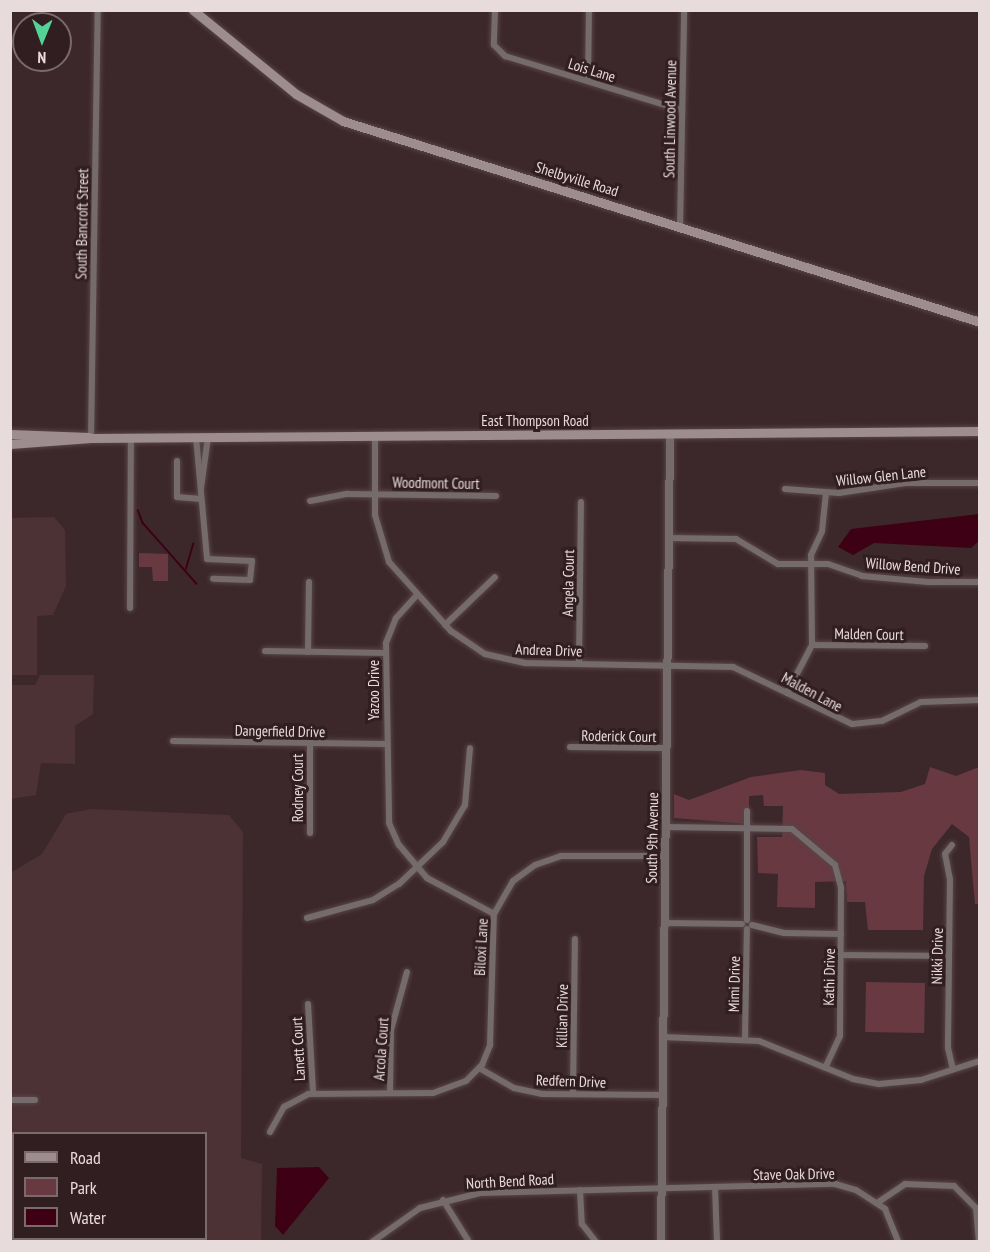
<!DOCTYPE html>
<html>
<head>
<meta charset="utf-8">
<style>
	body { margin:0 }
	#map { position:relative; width:990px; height:1252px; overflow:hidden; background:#3c282b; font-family:"PT Sans Narrow",sans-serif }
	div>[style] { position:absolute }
	.built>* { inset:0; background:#4c3135 }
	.green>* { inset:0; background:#683941; transform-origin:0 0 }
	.water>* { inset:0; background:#3d0014 }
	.stream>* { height:1.5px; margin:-0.75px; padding:0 0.75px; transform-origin:0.75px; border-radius:0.75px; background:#3d0014 }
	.roads { filter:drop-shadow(0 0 2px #584547) drop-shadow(0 0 2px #584547) }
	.minor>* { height:6px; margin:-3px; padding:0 3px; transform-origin:3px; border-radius:3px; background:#756b6c }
	.tertiary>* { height:8px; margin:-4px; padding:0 4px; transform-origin:4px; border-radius:4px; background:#756b6c }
	.secondary>* { height:9px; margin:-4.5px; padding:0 4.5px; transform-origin:4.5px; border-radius:4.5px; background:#9e8d8f }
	span { translate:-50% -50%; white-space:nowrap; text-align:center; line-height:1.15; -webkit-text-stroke:6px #311e21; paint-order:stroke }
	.street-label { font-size:15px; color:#e8dbdc }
	.frame { position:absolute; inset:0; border:12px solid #e8dbdc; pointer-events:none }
	.legend { position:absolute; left:12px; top:1132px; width:195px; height:108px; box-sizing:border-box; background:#311e21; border:2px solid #7a6a6c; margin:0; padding:8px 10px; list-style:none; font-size:18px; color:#e8dbdc }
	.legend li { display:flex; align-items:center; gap:12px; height:30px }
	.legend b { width:30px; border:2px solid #7a6a6c }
	.north { position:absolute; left:12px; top:12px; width:60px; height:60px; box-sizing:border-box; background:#311e21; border:2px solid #7a6a6c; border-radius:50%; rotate:181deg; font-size:16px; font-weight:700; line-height:24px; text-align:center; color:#e8dbdc }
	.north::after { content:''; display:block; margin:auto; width:21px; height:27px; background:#54d396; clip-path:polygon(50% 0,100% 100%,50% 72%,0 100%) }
</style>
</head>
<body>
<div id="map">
	<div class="built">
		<div style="clip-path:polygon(54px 517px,65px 530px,66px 586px,53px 615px,37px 616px,37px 675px,11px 675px,11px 518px)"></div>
		<div style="clip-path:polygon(40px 675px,94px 675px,93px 714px,75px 726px,75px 764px,41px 763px,36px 795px,11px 799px,11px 685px,35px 685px)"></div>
		<div style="clip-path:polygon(evenodd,91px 809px,229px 815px,243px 832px,241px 1158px,262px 1164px,261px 1241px,11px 1241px,10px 873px,42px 854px,66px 814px,91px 809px,14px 1134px,206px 1134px,206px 1238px,14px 1238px,14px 1134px)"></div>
	</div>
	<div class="green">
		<div style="clip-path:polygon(139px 553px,168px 554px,168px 581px,153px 581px,152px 567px,139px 567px)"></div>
		<div style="clip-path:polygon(930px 767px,956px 776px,979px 767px,979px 904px,975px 904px,969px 837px,952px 824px,932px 849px,924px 876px,923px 930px,868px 930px,865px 902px,847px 902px,846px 881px,815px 882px,815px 908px,777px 907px,778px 874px,758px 873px,757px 837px,782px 837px,783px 806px,764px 806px,763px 795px,749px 796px,749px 824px,674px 818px,674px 794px,689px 800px,751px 777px,801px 770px,825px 773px,825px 785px,839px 794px,901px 792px,925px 784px)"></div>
		<div style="left:866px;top:982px;width:59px;height:50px;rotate:1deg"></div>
	</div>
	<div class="water">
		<div style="clip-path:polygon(979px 514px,979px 541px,971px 548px,874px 543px,853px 555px,838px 547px,851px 529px)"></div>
		<div style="clip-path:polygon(319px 1167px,329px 1178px,283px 1235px,275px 1226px,277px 1168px)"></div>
	</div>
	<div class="stream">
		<div style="left:138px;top:510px;width:14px;rotate:69deg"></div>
		<div style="left:143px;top:523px;width:81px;rotate:48.5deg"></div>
		<div style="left:186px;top:569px;width:26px;rotate:-74deg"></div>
	</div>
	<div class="roads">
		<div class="minor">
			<div style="left:495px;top:10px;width:35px;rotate:92deg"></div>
			<div style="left:494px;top:45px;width:16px;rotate:45deg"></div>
			<div style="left:505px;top:56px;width:185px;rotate:17deg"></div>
			<div style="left:588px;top:81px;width:71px;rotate:-89.2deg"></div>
			<div style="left:680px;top:228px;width:218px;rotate:-88.9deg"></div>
			<div style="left:375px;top:435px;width:80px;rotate:90deg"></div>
			<div style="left:375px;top:515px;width:49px;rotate:73.4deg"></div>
			<div style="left:389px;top:562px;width:93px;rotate:48.1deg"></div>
			<div style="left:451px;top:631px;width:41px;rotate:34.1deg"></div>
			<div style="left:485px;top:654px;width:41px;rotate:12.7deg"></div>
			<div style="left:525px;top:663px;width:208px;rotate:1.1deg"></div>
			<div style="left:733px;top:667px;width:132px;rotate:25.6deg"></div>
			<div style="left:852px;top:724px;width:30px;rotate:-6deg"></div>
			<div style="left:882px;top:721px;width:43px;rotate:-26deg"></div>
			<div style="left:921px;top:702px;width:59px;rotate:-1.9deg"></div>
			<div style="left:196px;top:437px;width:122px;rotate:84.8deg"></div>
			<div style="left:207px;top:559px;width:45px;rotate:2.5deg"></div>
			<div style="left:252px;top:561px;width:19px;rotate:96deg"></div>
			<div style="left:250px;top:580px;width:37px;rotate:-178deg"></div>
			<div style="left:91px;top:438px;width:428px;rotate:-89.1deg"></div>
			<div style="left:177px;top:461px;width:36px;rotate:90deg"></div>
			<div style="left:177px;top:497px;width:24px;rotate:5deg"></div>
			<div style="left:201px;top:488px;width:51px;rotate:-82.2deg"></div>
			<div style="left:785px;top:489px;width:54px;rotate:4.2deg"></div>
			<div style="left:839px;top:493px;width:67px;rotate:-8.6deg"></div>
			<div style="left:905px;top:483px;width:75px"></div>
			<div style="left:310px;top:501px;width:38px;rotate:-11deg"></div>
			<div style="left:347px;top:494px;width:149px;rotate:0.8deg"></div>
			<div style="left:669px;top:538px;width:67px;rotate:0.9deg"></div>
			<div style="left:736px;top:539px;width:49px;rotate:30.8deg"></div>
			<div style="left:778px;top:564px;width:50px"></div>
			<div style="left:828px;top:564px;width:36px;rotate:19deg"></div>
			<div style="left:862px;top:576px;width:66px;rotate:5.2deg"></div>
			<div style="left:928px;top:582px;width:52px"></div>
			<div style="left:416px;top:596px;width:30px;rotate:132deg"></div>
			<div style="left:396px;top:618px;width:27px;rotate:112deg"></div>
			<div style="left:386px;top:643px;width:180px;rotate:89deg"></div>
			<div style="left:389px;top:823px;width:24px;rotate:66deg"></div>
			<div style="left:399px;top:845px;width:43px;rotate:49.7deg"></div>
			<div style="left:427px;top:878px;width:76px;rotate:28.2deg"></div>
			<div style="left:130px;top:608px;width:170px;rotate:-89.7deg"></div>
			<div style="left:445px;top:625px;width:69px;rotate:-43.8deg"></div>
			<div style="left:812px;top:645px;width:113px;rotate:0.5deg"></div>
			<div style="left:265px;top:651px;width:121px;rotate:0.9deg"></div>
			<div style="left:308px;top:652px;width:70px;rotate:-89.2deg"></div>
			<div style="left:579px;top:663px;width:161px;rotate:-89.3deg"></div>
			<div style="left:787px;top:693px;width:54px;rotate:-62.5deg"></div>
			<div style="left:812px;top:645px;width:90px;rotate:-90.6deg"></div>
			<div style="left:811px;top:555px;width:26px;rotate:-65deg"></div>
			<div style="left:822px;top:531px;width:38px;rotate:-84deg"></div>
			<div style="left:173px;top:741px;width:212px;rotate:0.8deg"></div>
			<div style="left:570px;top:747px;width:97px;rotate:0.6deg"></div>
			<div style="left:747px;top:811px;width:109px;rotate:90deg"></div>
			<div style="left:666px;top:827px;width:126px;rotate:0.9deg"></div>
			<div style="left:792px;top:829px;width:56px;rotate:39.9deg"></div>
			<div style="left:835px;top:865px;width:24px;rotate:75deg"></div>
			<div style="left:841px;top:888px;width:148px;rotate:90.4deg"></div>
			<div style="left:840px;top:1036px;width:35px;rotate:115deg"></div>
			<div style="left:310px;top:833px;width:90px;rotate:-90deg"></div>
			<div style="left:952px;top:845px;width:11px;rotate:128deg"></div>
			<div style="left:945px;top:854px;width:25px;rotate:79deg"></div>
			<div style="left:950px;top:879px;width:169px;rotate:90.7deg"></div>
			<div style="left:948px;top:1048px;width:22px;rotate:77deg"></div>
			<div style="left:307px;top:918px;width:68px;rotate:-15.3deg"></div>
			<div style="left:373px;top:900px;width:31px;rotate:-32deg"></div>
			<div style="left:399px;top:884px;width:61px;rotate:-43.7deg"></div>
			<div style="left:443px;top:842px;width:43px;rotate:-59.3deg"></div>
			<div style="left:465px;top:805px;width:57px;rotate:-85deg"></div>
			<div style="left:665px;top:923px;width:77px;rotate:0.7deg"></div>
			<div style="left:752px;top:925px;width:33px;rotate:14deg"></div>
			<div style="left:784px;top:933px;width:57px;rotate:1deg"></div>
			<div style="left:841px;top:955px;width:108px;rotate:0.5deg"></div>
			<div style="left:308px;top:1004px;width:88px;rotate:86.7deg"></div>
			<div style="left:663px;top:1037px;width:96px;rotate:2.4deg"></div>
			<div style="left:759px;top:1041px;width:101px;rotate:22deg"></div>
			<div style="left:853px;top:1079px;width:26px;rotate:11deg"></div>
			<div style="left:879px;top:1084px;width:42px;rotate:-5.4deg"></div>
			<div style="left:921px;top:1080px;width:62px;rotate:-17.9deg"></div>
			<div style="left:745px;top:1039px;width:110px;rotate:-89deg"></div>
			<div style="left:479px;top:1068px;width:40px;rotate:29.7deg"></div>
			<div style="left:514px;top:1088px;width:29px;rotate:12deg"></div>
			<div style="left:542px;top:1094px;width:120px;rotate:0.5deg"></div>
			<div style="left:390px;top:1092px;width:62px;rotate:-89.1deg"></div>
			<div style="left:391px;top:1030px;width:60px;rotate:-74.6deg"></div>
			<div style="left:573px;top:1094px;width:155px;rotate:-89.3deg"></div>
			<div style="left:10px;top:1100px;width:25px"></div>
			<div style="left:270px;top:1132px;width:29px;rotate:-61deg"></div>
			<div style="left:284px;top:1107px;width:27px;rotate:-28deg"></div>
			<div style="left:308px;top:1094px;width:125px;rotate:-0.5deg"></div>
			<div style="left:433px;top:1093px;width:35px;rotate:-20deg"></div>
			<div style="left:466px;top:1081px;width:23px;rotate:-45deg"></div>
			<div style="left:482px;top:1065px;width:22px;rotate:-68deg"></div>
			<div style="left:490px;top:1045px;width:131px;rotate:-88.3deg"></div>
			<div style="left:494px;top:914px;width:38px;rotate:-60deg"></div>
			<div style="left:513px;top:881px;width:27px;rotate:-36deg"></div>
			<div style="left:535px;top:865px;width:28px;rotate:-19deg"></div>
			<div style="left:561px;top:856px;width:105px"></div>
			<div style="left:715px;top:1187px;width:55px;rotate:87.9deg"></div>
			<div style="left:580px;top:1190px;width:34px;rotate:87deg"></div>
			<div style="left:582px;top:1224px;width:23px;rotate:52deg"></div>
			<div style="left:443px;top:1200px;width:49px;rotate:58.2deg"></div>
			<div style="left:877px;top:1203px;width:34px;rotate:-34deg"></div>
			<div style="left:905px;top:1184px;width:49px;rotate:2.3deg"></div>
			<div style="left:954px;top:1186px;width:31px;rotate:45deg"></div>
			<div style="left:976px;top:1208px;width:34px;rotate:85deg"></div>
			<div style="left:372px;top:1242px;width:59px;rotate:-35.3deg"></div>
			<div style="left:420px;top:1208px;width:62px;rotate:-14deg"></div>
			<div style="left:480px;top:1193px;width:355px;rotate:-1.5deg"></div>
			<div style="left:835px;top:1184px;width:22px;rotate:16deg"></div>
			<div style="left:856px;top:1190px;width:35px;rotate:33deg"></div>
			<div style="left:885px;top:1209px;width:35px;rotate:68deg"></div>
		</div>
		<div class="tertiary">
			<div style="left:661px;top:1242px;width:806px;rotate:-89.36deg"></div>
		</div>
		<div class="secondary">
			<div style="left:193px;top:10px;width:133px;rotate:39.2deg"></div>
			<div style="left:296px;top:94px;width:54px;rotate:29.9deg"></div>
			<div style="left:343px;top:121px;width:668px;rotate:17.51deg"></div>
			<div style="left:10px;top:434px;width:79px;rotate:2.2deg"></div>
			<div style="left:10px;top:444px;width:81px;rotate:-4.2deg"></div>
			<div style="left:91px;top:438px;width:889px;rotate:-0.45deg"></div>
		</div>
	</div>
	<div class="street-label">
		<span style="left:592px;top:70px;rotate:17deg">Lois Lane</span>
		<span style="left:670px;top:119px;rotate:-89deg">South Linwood Avenue</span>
		<span style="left:577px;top:179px;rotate:17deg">Shelbyville Road</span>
		<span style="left:82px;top:224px;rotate:-89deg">South Bancroft Street</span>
		<span style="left:535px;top:421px">East Thompson Road</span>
		<span style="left:881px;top:476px;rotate:-6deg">Willow Glen Lane</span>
		<span style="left:436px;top:483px;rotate:1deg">Woodmont Court</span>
		<span style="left:913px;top:566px;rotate:4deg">Willow Bend Drive</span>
		<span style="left:568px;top:583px;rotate:-89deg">Angela Court</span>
		<span style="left:869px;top:634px;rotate:1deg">Malden Court</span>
		<span style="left:549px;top:650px;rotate:2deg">Andrea Drive</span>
		<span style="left:374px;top:690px;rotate:-90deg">Yazoo Drive</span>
		<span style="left:812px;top:692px;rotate:28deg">Malden Lane</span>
		<span style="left:280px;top:731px;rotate:1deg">Dangerfield Drive</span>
		<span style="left:619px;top:736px;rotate:1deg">Roderick Court</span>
		<span style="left:298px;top:788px;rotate:-90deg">Rodney Court</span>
		<span style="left:652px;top:838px;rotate:-89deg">South 9th Avenue</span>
		<span style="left:481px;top:947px;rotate:-87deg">Biloxi Lane</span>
		<span style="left:937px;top:956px;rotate:-89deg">Nikki Drive</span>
		<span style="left:829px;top:977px;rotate:-89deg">Kathi Drive</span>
		<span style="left:734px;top:984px;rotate:-89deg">Mimi Drive</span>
		<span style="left:562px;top:1016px;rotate:-89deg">Killian Drive</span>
		<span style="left:298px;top:1049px;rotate:-93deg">Lanett Court</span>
		<span style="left:381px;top:1049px;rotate:-86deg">Arcola Court</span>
		<span style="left:571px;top:1081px;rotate:2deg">Redfern Drive</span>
		<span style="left:794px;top:1174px;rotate:-1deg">Stave Oak Drive</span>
		<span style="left:510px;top:1181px;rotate:-3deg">North Bend Road</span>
	</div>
	<div class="frame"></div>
	<ul class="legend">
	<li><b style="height:8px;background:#9e8d8f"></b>Road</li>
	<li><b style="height:16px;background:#683941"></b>Park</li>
	<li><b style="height:16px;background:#3d0014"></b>Water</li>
	</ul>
	<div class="north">N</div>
</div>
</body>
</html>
